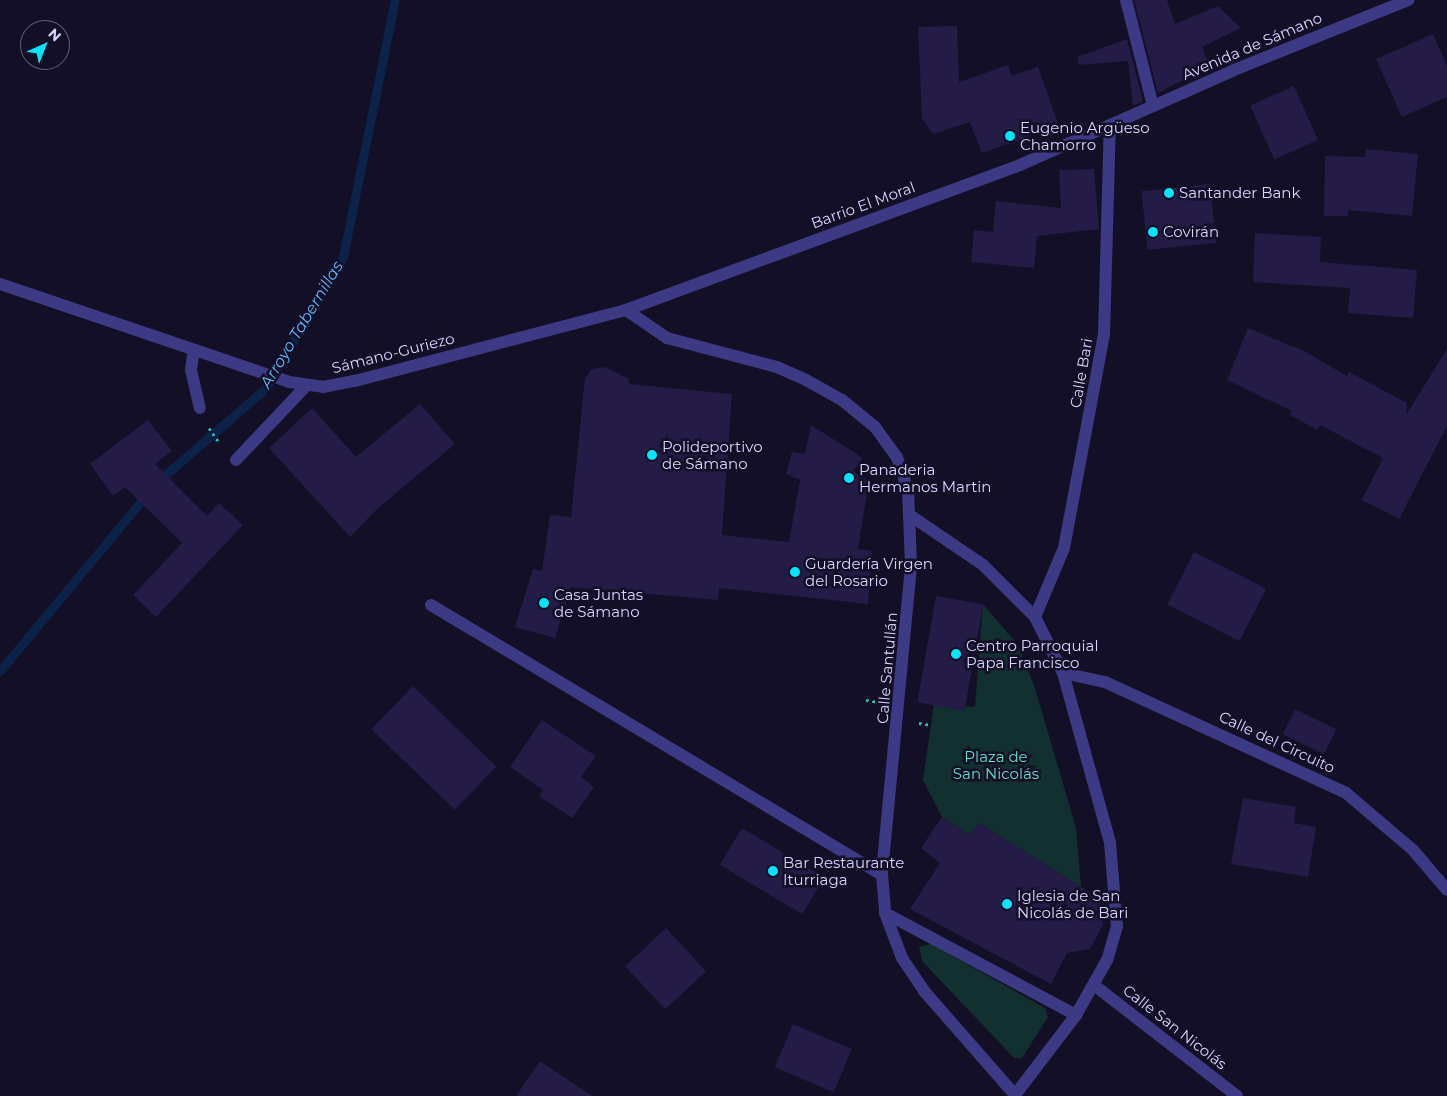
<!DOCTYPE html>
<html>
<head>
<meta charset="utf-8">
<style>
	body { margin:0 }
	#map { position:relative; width:1447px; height:1096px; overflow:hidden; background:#130f26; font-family:Montserrat,sans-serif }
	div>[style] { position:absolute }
	.green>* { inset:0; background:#12302f }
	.stream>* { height:9px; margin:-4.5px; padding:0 4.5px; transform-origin:4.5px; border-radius:4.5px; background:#0c2248 }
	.building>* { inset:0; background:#241b47; transform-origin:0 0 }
	.path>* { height:3px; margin-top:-1.5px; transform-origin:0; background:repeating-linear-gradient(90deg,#2fb8b0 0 2.5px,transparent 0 6.5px) }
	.service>* { height:12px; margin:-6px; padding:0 6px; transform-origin:6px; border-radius:6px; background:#3d3a85 }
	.minor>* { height:12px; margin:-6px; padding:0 6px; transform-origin:6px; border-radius:6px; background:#3d3a85 }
	.tertiary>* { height:12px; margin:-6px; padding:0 6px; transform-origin:6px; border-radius:6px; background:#3d3a85 }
	.dots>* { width:14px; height:14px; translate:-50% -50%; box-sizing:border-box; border:2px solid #130f26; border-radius:50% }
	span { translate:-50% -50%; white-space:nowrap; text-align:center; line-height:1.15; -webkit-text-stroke:5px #130f26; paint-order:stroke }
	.street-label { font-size:15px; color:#d9d4ff }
	.poi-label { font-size:15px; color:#d9d4ff }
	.left { translate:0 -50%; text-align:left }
	.park-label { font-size:15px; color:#5fe0c0 }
	.water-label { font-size:16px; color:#62b6ff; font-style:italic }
	.north { position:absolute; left:20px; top:20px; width:50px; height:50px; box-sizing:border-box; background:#130f26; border:1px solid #625e7d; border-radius:50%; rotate:44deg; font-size:14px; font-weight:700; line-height:20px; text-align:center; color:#d9d4ff }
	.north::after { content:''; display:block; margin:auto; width:18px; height:22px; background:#00e5ff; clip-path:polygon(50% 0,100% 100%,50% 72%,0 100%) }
</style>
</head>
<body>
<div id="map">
	<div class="green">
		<div style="clip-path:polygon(983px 604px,1018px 645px,1035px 688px,1076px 828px,1081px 887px,979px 823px,970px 835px,942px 817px,923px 780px,934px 704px,975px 707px)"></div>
		<div style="clip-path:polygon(931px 944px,1045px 1008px,1048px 1017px,1022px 1058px,1014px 1058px,922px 961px,919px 947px)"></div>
	</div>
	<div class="stream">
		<div style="left:157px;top:482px;width:144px;rotate:-40.8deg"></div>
		<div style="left:266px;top:388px;width:152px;rotate:-59.6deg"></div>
		<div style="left:343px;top:257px;width:262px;rotate:-78.6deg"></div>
		<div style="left:0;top:671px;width:230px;rotate:-50.3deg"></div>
	</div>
	<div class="building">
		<div style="clip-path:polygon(1134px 0,1167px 0,1175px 24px,1218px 6px,1241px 28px,1202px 47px,1210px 66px,1158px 93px)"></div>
		<div style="clip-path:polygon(957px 26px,959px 82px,1008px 65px,1012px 76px,1038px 67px,1059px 126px,982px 153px,970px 122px,933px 134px,922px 118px,918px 27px)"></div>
		<div style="clip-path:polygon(1433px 34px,1447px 66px,1447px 97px,1402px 117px,1376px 59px)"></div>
		<div style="clip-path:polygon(1127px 39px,1143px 101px,1133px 106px,1128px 61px,1079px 65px,1077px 57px)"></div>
		<div style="left:1294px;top:86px;width:59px;height:48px;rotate:66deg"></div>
		<div style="clip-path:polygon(1366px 149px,1418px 154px,1412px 216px,1348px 210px,1348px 216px,1324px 216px,1325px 156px,1365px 157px)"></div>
		<div style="clip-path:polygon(1094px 169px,1099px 229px,1037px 236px,1034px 268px,971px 262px,974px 230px,993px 232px,996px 201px,1061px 208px,1059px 170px)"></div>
		<div style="left:1210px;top:184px;width:59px;height:69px;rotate:84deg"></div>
		<div style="clip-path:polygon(1255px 233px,1321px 237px,1320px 262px,1417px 270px,1413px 318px,1348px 313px,1350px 288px,1253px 282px)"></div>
		<div style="clip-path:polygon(1248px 328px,1304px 351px,1347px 376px,1349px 372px,1407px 403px,1406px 415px,1447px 349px,1447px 426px,1399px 519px,1362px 500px,1383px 458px,1320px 425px,1317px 430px,1290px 415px,1292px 411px,1227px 380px)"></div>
		<div style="clip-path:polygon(605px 367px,629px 379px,629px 384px,732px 394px,722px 535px,789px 542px,800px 480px,786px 474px,792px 452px,805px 454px,811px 425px,863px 458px,853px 471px,869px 480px,858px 549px,872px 551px,868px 604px,719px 588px,718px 600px,571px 587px,555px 638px,515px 627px,533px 569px,542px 571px,550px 515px,571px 517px,585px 378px,592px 369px)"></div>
		<div style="clip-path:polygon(420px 404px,455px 444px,378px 508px,350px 537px,269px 448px,312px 408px,356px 457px)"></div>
		<div style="clip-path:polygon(148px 420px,172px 451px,155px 464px,207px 516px,219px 503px,243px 525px,156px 617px,133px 595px,182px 543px,125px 487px,113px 496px,90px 464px)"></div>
		<div style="left:1194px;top:552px;width:81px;height:59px;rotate:27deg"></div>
		<div style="left:936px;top:596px;width:48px;height:108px;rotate:10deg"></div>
		<div style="left:413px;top:686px;width:116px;height:60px;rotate:44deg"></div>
		<div style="left:1295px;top:709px;width:46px;height:28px;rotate:26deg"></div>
		<div style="clip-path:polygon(542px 720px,596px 756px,581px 777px,594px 787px,572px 818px,539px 796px,543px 790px,510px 767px)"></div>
		<div style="clip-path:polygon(1243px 798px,1296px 807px,1294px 823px,1316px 827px,1308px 877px,1231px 864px)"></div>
		<div style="clip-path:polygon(942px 817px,970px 835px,979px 823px,1100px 899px,1103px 925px,1090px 949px,1067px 953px,1051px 984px,910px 909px,940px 863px,921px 848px)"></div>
		<div style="left:742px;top:828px;width:96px;height:43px;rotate:31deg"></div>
		<div style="left:666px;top:928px;width:59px;height:56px;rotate:47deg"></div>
		<div style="left:793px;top:1024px;width:64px;height:47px;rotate:23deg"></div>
		<div style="clip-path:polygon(540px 1061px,592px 1096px,516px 1096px)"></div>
	</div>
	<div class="path">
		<div style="left:209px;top:428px;width:19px;rotate:55deg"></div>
		<div style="left:866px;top:700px;width:12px;rotate:9deg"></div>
		<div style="left:919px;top:723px;width:12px;rotate:9deg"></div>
	</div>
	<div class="service">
		<div style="left:194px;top:350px;width:20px;rotate:99deg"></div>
		<div style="left:191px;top:370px;width:39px;rotate:77deg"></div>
		<div style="left:236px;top:460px;width:102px;rotate:-46.6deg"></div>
		<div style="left:885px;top:913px;width:217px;rotate:28.1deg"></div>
	</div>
	<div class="minor">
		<div style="left:1126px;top:0;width:109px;rotate:75.7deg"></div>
		<div style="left:911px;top:516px;width:87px;rotate:34.2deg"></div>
		<div style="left:983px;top:565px;width:74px;rotate:45deg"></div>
		<div style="left:1035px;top:617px;width:63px;rotate:63.4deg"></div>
		<div style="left:1063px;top:673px;width:176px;rotate:74.5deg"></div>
		<div style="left:1110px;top:843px;width:83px;rotate:85.2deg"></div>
		<div style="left:1117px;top:926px;width:35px;rotate:106deg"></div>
		<div style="left:1107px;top:960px;width:63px;rotate:119.4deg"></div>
		<div style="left:1076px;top:1015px;width:101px;rotate:127.3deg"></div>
		<div style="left:431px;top:605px;width:526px;rotate:30.91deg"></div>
		<div style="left:1035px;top:617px;width:75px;rotate:-67.2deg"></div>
		<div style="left:1064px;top:548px;width:217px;rotate:-79.4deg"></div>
		<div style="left:1104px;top:335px;width:210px;rotate:-88.4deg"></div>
		<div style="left:1063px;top:673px;width:43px;rotate:12.1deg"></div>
		<div style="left:1105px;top:682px;width:265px;rotate:24.7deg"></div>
		<div style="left:1346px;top:793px;width:88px;rotate:40.4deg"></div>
		<div style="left:1413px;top:850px;width:52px;rotate:49.6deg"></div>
		<div style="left:1094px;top:985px;width:181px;rotate:37.8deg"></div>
	</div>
	<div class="tertiary">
		<div style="left:0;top:284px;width:305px;rotate:18.7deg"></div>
		<div style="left:289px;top:382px;width:34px;rotate:8deg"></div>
		<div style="left:323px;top:387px;width:33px;rotate:-11deg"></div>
		<div style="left:355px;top:381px;width:280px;rotate:-14.7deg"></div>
		<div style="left:626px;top:310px;width:420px;rotate:-20.2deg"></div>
		<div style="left:1020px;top:165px;width:234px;rotate:-23.9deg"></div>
		<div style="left:1234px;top:70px;width:188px;rotate:-21.9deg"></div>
		<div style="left:626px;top:310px;width:50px;rotate:34.3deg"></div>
		<div style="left:667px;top:338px;width:114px;rotate:14.8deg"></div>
		<div style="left:777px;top:367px;width:32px;rotate:24deg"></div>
		<div style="left:806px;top:380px;width:41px;rotate:29.1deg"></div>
		<div style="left:842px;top:400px;width:43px;rotate:39.3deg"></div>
		<div style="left:875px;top:427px;width:37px;rotate:54deg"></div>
		<div style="left:897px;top:457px;width:35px;rotate:72deg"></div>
		<div style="left:908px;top:490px;width:76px;rotate:87.7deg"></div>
		<div style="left:911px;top:566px;width:310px;rotate:95.4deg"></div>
		<div style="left:882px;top:875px;width:38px;rotate:85deg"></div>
		<div style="left:885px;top:913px;width:48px;rotate:69.3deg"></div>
		<div style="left:902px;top:958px;width:40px;rotate:56deg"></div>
		<div style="left:924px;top:991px;width:140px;rotate:48.8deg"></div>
	</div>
	<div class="dots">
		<div style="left:1010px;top:136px;background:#00e5ff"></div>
		<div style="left:1169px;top:193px;background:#00e5ff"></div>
		<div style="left:1153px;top:232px;background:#00e5ff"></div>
		<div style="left:652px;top:455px;background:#00e5ff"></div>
		<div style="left:849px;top:478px;background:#00e5ff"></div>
		<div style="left:795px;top:572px;background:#00e5ff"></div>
		<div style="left:544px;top:603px;background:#00e5ff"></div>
		<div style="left:956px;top:654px;background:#00e5ff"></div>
		<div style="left:773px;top:871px;background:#00e5ff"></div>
		<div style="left:1007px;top:904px;background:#00e5ff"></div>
	</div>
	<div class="street-label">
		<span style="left:1252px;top:46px;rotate:-23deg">Avenida de Sámano</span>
		<span style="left:863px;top:205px;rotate:-20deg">Barrio El Moral</span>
		<span style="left:393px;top:353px;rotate:-14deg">Sámano-Guriezo</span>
		<span style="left:1081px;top:373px;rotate:-80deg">Calle Bari</span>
		<span style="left:887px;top:668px;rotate:-85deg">Calle Santullán</span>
		<span style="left:1277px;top:742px;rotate:25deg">Calle del Circuito</span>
		<span style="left:1175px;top:1027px;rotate:38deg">Calle San Nicolás</span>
	</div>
	<div class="poi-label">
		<span class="left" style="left:1020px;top:136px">Eugenio Argüeso<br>Chamorro</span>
		<span class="left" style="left:1179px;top:193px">Santander Bank</span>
		<span class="left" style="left:1163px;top:232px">Covirán</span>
		<span class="left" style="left:662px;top:455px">Polideportivo<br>de Sámano</span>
		<span class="left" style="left:859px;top:478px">Panaderia<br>Hermanos Martin</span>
		<span class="left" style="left:805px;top:572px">Guardería Virgen<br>del Rosario</span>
		<span class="left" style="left:554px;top:603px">Casa Juntas<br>de Sámano</span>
		<span class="left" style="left:966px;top:654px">Centro Parroquial<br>Papa Francisco</span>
		<span class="left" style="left:783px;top:871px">Bar Restaurante<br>Iturriaga</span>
		<span class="left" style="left:1017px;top:904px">Iglesia de San<br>Nicolás de Bari</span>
	</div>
	<div class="park-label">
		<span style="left:996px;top:765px">Plaza de<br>San Nicolás</span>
	</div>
	<div class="water-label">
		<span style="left:302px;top:325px;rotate:-59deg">Arroyo Tabernillas</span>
	</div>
	<div class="north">N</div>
</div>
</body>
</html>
